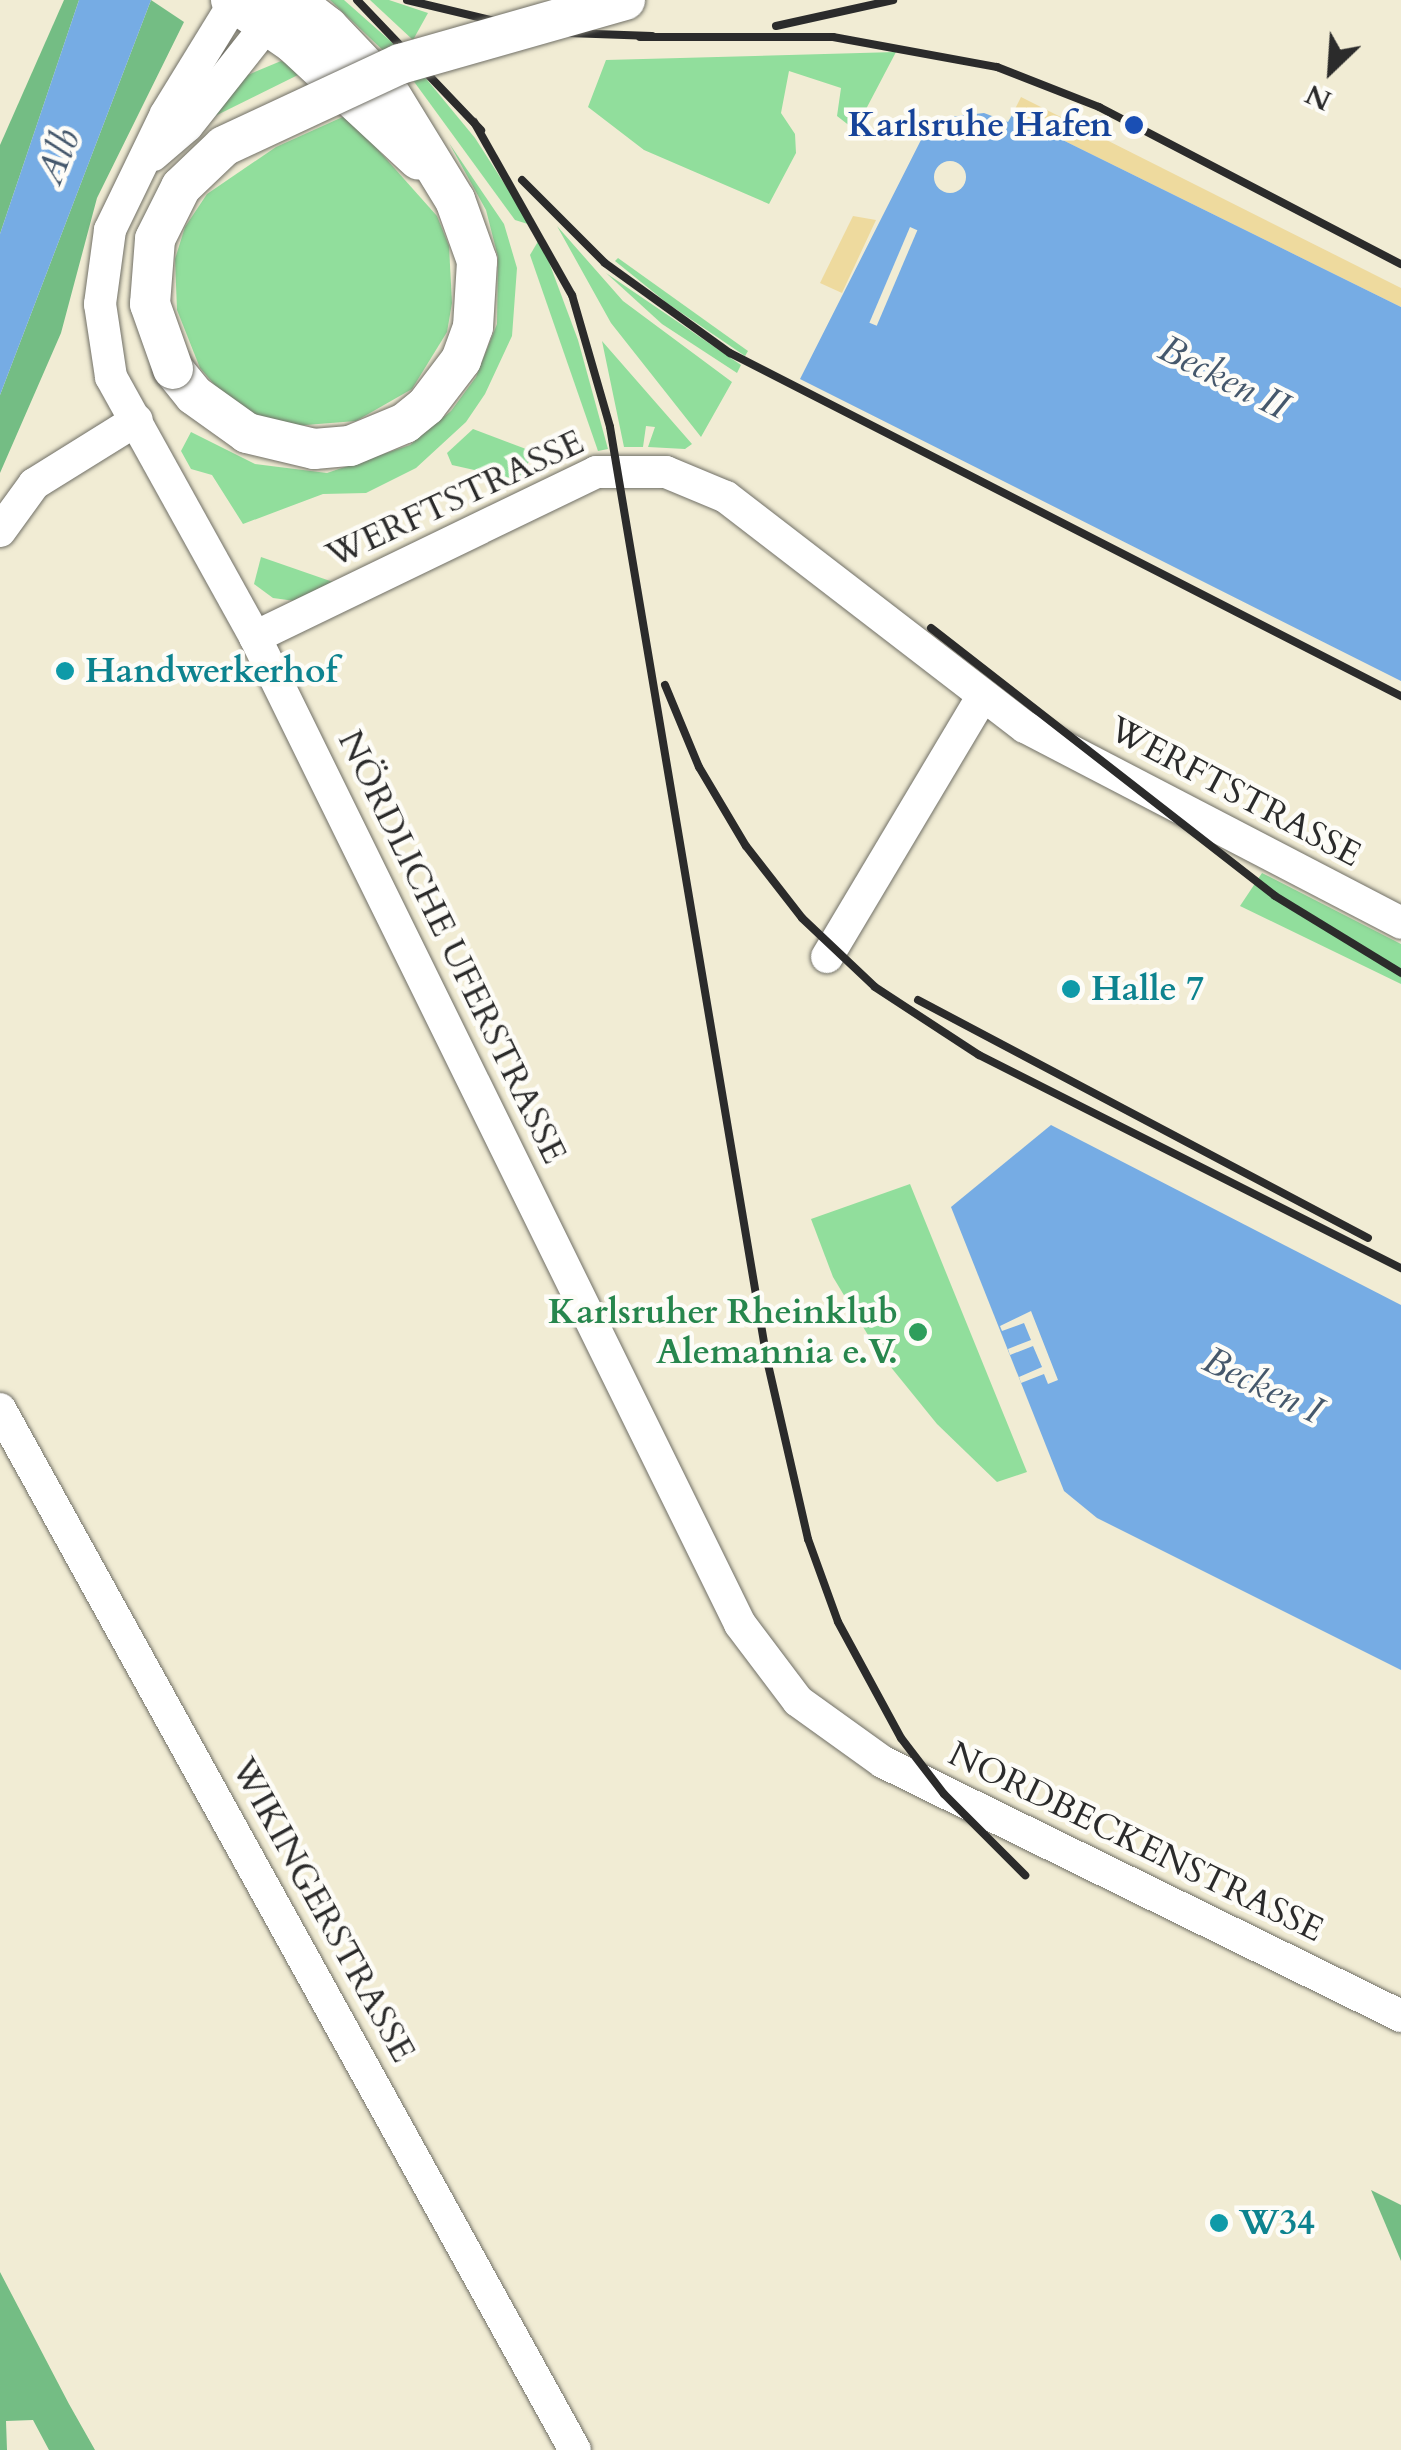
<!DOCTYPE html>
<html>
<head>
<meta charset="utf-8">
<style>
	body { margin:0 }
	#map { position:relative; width:1401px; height:2450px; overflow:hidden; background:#f1ecd4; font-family:Cardo,serif }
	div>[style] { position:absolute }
	.green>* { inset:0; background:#91de9c }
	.forest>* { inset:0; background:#74bd84 }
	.sand>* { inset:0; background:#eeda9e }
	.water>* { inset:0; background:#76ace4 }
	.pier>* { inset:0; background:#f1ecd4; transform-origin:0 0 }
	.round { border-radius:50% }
	.roads { filter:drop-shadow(0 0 2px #706f66) drop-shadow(0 0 2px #706f66) }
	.minor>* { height:32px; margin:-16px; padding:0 16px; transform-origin:16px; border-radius:16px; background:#fff }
	.major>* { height:40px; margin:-20px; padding:0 20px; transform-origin:20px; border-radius:20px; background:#fff }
	.rail>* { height:8px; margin:-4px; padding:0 4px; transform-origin:4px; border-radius:4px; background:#2b2b2b }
	.bridges { filter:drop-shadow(0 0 2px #706f66) drop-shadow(0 0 2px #706f66) }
	.major-bridge>* { height:40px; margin:-20px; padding:0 20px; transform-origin:20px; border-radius:20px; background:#fff }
	.dots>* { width:28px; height:28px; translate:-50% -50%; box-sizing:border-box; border:5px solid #fdfcf7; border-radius:50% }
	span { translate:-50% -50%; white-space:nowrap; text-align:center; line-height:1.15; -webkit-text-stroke:9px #fdfcf7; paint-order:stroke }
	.transit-label { font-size:35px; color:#164399; font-weight:700 }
	.right { translate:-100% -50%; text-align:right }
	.street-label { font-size:35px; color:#2b2b2b }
	.culture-label { font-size:35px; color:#0d838f; font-weight:700 }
	.left { translate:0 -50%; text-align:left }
	.leisure-label { font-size:35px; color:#27864d; font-weight:700 }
	.water-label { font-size:38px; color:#45586c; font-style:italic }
	.north { position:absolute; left:1281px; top:20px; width:100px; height:100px; -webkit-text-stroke:8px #fdfcf7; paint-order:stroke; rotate:205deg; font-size:28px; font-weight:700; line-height:40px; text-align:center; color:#2b2b2b }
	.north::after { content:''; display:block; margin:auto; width:35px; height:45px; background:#2b2b2b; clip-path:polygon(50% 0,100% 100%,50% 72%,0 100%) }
</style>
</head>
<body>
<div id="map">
	<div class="green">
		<div style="clip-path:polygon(330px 0,344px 0,404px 53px,391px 58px)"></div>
		<div style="clip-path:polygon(370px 0,389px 0,428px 13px,413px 40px)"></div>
		<div style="clip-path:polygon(896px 52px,855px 130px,837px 116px,841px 88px,789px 71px,781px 113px,795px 134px,796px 153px,769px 204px,644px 150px,588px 107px,606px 60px)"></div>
		<div style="clip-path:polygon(281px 61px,306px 71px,209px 119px,243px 77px)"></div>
		<div style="clip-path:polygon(414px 64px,475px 138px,531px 225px,515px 220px,407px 72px)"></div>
		<div style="clip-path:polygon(347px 115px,437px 216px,449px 246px,452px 303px,447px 332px,412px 389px,356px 421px,293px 426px,258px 418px,225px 397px,200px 368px,177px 310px,175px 259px,185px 227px,207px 194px,276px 147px)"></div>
		<div style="clip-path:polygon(449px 143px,504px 224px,517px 268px,512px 336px,485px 394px,466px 422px,416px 468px,366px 493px,323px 494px,243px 524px,212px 475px,191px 469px,181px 451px,191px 432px,255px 464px,327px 473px,410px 445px,451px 411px,476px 377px,497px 324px,498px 257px,486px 210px)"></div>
		<div style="clip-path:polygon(557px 226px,623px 301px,732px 382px,701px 437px,611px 323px)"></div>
		<div style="clip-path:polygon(540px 238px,578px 340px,608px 449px,598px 451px,530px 255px)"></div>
		<div style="clip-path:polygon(618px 258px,748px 351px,745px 356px,667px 303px,615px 261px)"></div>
		<div style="clip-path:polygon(606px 273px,741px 365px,737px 373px,662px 324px)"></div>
		<div style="clip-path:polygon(602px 341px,692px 444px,685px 449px,648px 447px,655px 427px,646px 426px,643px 447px,624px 447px)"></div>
		<div style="clip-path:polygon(473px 429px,534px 452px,519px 480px,452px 465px,447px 453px)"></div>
		<div style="clip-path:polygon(261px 557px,336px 583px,295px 601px,273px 598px,254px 584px)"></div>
		<div style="clip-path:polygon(1262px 873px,1401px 944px,1401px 984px,1240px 906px)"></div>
		<div style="clip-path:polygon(910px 1184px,1027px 1472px,997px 1482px,937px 1424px,877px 1350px,833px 1277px,811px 1219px)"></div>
	</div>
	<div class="forest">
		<div style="clip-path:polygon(64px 0,79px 0,0 234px,0 145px)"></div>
		<div style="clip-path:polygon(151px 0,184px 22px,97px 198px,61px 333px,0 473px,0 395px)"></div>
		<div style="clip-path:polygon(1371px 2190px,1401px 2205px,1401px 2261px)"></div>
		<div style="clip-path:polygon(0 2272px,69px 2404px,95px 2450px,49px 2450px,33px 2420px,6px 2421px,7px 2450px,0 2450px)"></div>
	</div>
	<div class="sand">
		<div style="clip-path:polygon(1021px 97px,1401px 288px,1401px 307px,1012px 115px)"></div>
		<div style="clip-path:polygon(853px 216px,876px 220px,842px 293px,820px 283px)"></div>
	</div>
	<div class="water">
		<div style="clip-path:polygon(79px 0,151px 0,0 395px,0 234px)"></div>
		<div style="clip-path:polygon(984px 113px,1008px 122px,1012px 115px,1401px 307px,1401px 681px,800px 379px,924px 134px,949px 117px)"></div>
		<div style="clip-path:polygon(1051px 1125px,1401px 1305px,1401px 1670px,1097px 1518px,1064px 1491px,951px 1207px)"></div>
	</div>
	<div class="pier">
		<div class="round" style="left:934px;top:161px;width:32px;height:32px"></div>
		<div style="left:910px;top:227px;width:8px;height:104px;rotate:23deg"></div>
		<div style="clip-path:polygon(1031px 1311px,1058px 1380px,1048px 1384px,1044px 1374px,1021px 1383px,1019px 1377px,1042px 1367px,1033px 1346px,1010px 1355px,1008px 1349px,1031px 1340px,1024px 1323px,1002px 1331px,1000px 1326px)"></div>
	</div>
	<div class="roads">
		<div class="minor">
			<div style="left:236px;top:0;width:134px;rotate:121.6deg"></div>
			<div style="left:166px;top:114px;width:129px;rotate:115.8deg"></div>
			<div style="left:110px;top:230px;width:75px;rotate:97.7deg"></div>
			<div style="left:100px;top:304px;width:74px;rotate:81.4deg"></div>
			<div style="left:111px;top:377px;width:297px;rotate:61deg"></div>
			<div style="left:255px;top:637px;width:1100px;rotate:63.83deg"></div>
			<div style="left:740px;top:1624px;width:96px;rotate:53deg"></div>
			<div style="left:798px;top:1701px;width:105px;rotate:35.7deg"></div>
			<div style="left:883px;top:1762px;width:577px;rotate:26.12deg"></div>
			<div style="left:153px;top:155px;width:45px;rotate:-40.5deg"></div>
			<div style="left:187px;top:126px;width:152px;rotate:-51.7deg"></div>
			<div style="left:0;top:531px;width:58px;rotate:-54.1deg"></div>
			<div style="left:34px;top:484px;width:121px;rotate:-31.9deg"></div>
			<div style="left:255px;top:637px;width:379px;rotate:-25.8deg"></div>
			<div style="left:596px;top:472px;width:70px"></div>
			<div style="left:666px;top:472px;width:65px;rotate:22.6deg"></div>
			<div style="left:726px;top:497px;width:377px;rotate:37.6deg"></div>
			<div style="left:1025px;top:727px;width:424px;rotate:27.5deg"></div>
			<div style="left:827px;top:957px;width:300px;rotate:-59.2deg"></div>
			<div style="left:0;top:1409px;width:1189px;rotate:61.09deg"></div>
		</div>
		<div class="major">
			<div style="left:231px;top:0;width:75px;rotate:34.7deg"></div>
			<div style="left:293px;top:43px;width:171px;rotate:42.9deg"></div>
			<div style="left:173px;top:369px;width:33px;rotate:51deg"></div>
			<div style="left:194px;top:395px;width:65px;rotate:35.6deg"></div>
			<div style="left:247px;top:433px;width:69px;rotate:13.4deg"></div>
			<div style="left:314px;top:449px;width:36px;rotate:-5deg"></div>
			<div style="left:350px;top:446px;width:60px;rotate:-22.7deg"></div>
			<div style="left:405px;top:423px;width:27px;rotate:-39deg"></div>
			<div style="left:426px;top:406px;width:58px;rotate:-52.7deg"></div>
			<div style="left:461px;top:360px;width:35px;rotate:-70deg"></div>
			<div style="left:473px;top:327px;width:66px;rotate:-86.5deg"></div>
			<div style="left:477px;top:261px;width:65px;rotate:-109.8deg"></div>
			<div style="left:455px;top:200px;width:130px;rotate:-121.5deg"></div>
			<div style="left:387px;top:89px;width:86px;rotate:-133.6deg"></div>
			<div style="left:328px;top:27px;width:44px;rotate:-142.4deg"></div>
		</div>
	</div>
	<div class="rail">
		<div style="left:357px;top:0;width:180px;rotate:46.4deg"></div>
		<div style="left:407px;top:0;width:137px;rotate:13.5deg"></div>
		<div style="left:540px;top:32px;width:112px;rotate:2deg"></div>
		<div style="left:776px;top:26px;width:120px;rotate:-12.5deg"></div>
		<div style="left:640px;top:37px;width:193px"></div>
		<div style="left:833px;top:37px;width:167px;rotate:10.4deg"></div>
		<div style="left:997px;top:67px;width:110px;rotate:21.4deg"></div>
		<div style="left:1099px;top:107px;width:340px;rotate:27.5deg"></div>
		<div style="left:474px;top:122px;width:199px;rotate:60.5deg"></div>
		<div style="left:572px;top:295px;width:137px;rotate:73.9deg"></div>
		<div style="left:610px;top:427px;width:946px;rotate:80.45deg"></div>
		<div style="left:767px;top:1360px;width:184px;rotate:77.1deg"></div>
		<div style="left:808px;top:1539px;width:88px;rotate:70.1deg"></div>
		<div style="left:838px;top:1622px;width:132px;rotate:61.5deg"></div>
		<div style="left:901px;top:1738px;width:71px;rotate:52.5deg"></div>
		<div style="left:944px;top:1794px;width:115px;rotate:45deg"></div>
		<div style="left:522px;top:180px;width:117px;rotate:45deg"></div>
		<div style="left:605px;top:263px;width:154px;rotate:35.8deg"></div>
		<div style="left:730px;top:353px;width:754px;rotate:27.08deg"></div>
		<div style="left:931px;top:628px;width:436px;rotate:37.9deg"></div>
		<div style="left:1275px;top:896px;width:148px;rotate:31.4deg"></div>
		<div style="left:665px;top:685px;width:89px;rotate:67.5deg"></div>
		<div style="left:699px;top:767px;width:92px;rotate:59.3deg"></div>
		<div style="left:746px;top:846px;width:91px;rotate:52.1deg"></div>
		<div style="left:802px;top:918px;width:100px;rotate:43.4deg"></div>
		<div style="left:875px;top:987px;width:124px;rotate:33.2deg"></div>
		<div style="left:979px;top:1055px;width:473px;rotate:26.8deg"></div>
		<div style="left:918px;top:1000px;width:509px;rotate:27.87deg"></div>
	</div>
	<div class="bridges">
		<div class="major-bridge">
			<div style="left:173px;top:369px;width:69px;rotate:-109.5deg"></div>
			<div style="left:150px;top:304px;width:65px;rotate:-85.6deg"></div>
			<div style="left:155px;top:239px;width:58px;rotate:-63.4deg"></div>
			<div style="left:181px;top:187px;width:59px;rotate:-43.6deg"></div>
			<div style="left:224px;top:146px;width:194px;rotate:-25deg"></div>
			<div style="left:400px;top:64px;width:234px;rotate:-15.9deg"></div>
		</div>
	</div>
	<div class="dots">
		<div style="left:1134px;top:125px;background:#1a4fb4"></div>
		<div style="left:65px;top:671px;background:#0f9aa8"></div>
		<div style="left:1071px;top:989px;background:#0f9aa8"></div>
		<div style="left:918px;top:1332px;background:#2e9e5b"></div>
		<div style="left:1219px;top:2223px;background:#0f9aa8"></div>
	</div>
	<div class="transit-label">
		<span class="right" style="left:1112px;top:125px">Karlsruhe Hafen</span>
	</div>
	<div class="street-label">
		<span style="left:455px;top:499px;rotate:-25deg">WERFTSTRASSE</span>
		<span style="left:1235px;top:792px;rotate:28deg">WERFTSTRASSE</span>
		<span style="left:452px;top:947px;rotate:64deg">NÖRDLICHE UFERSTRASSE</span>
		<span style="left:1136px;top:1842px;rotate:26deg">NORDBECKENSTRASSE</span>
		<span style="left:323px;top:1910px;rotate:61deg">WIKINGERSTRASSE</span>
	</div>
	<div class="culture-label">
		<span class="left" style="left:85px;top:671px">Handwerkerhof</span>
		<span class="left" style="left:1091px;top:989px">Halle 7</span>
		<span class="left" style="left:1239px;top:2223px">W34</span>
	</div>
	<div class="leisure-label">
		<span class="right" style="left:898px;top:1332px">Karlsruher Rheinklub<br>Alemannia e.V.</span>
	</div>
	<div class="water-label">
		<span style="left:59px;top:157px;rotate:-69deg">Alb</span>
		<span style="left:1223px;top:378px;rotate:27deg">Becken II</span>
		<span style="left:1262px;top:1386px;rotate:26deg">Becken I</span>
	</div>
	<div class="north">N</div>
</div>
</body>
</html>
